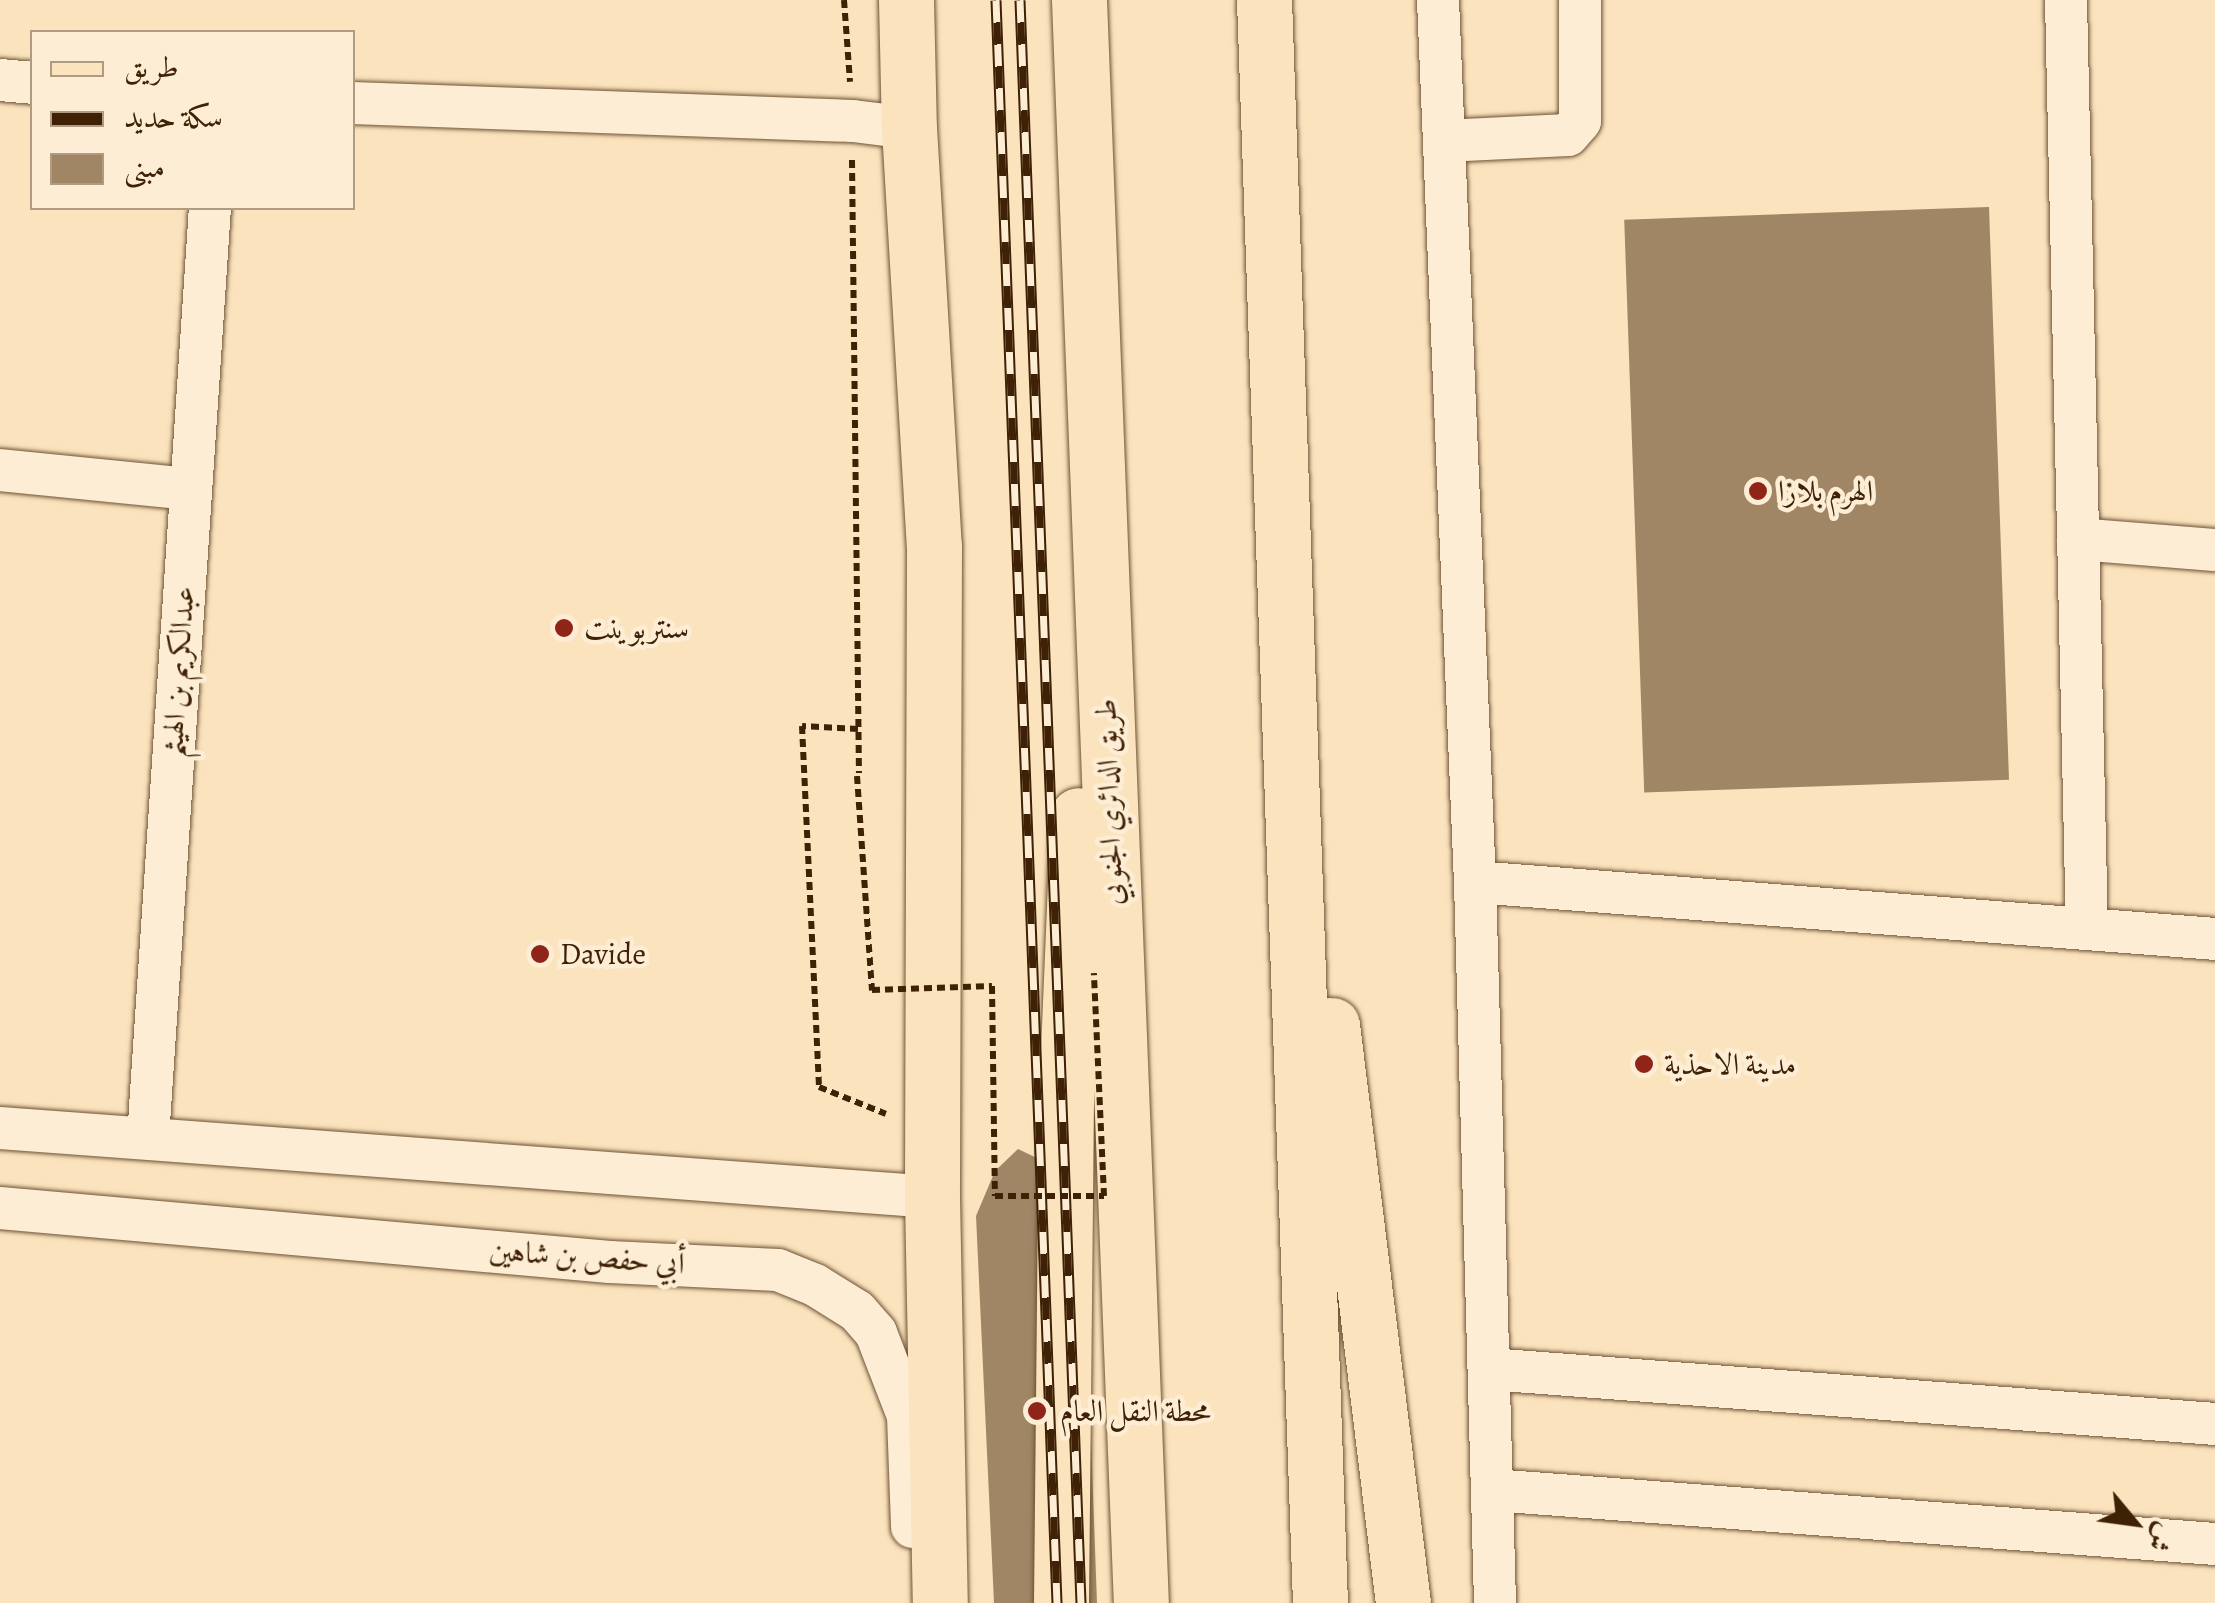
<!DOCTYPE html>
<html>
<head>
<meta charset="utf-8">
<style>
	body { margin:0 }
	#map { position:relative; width:2215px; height:1603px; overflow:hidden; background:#fae3bd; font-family:Alegreya,Amiri,serif }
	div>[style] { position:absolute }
	.building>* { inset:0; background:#a08665; transform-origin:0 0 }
	.path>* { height:6px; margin-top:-3px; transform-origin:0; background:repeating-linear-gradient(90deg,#3f2106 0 8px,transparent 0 13px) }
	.roads { filter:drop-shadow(0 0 2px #6e5234) drop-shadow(0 0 2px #6e5234) }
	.minor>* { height:42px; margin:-21px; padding:0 21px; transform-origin:21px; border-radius:21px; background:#fcedd4 }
	.major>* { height:55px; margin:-27.5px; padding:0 27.5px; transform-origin:27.5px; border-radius:27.5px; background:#fae3bd }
	.highway>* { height:55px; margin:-27.5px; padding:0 27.5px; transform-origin:27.5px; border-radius:27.5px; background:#fae3bd }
	.rail>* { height:11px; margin-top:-5.5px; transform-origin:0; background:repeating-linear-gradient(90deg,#fcedd4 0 22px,#3f2106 0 44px); box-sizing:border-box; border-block:2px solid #3f2106 }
	.path-bridge>* { height:6px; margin-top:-3px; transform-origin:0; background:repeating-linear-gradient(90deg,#3f2106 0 8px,transparent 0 13px) }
	.dots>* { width:28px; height:28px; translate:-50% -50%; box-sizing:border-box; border:5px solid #fcedd4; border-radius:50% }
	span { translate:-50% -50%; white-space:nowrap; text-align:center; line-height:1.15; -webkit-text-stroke:9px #fcedd4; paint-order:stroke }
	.poi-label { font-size:30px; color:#3f2106 }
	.left { translate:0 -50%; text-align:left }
	.street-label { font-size:30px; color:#3f2106 }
	.legend { position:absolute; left:30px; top:30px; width:325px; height:180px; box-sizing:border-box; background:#fcedd4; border:2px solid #b09b82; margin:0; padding:12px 18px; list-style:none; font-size:30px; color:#3f2106 }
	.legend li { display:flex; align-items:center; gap:20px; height:50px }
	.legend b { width:50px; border:2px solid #b09b82 }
	.north { position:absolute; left:2085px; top:1473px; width:100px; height:100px; -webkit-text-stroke:8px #fcedd4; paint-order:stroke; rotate:119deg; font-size:28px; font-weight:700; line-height:40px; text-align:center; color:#3f2106 }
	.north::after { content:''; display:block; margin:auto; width:35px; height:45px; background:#3f2106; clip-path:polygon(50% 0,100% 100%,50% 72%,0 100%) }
</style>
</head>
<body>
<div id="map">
	<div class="building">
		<div style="left:1989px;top:207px;width:573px;height:365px;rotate:88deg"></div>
		<div style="clip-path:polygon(1018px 1149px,1041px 1160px,1083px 1220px,1097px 1603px,994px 1603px,976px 1216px,995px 1171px)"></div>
	</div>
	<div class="path">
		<div style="left:844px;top:0;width:82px;rotate:85.8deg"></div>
		<div style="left:852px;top:160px;width:613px;rotate:89.35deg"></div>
		<div style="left:858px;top:729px;width:56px;rotate:-176.9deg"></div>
		<div style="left:802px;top:726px;width:361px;rotate:87.3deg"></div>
		<div style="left:819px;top:1087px;width:72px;rotate:21.9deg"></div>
	</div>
	<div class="roads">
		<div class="minor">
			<div style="left:1438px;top:0;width:883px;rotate:87.6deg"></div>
			<div style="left:1475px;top:882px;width:721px;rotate:88.41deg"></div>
			<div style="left:2066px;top:0;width:929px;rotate:88.71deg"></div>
			<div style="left:0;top:80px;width:32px;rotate:5deg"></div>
			<div style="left:352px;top:103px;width:501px;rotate:2.06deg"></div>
			<div style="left:853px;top:121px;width:56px;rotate:7.1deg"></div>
			<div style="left:1444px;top:141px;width:124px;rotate:-2.8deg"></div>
			<div style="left:1568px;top:135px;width:18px;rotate:-49deg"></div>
			<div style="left:1580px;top:121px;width:121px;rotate:-90deg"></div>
			<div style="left:0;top:470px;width:191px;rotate:5.7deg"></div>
			<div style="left:2078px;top:539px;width:137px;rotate:4.6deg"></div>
			<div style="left:1475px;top:882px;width:742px;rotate:4.4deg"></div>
			<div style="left:0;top:1128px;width:935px;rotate:4.23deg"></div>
			<div style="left:148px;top:1138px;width:932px;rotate:-86.19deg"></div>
			<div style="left:0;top:1208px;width:612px;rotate:5.06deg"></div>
			<div style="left:610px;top:1262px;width:168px;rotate:2.7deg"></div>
			<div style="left:778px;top:1270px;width:40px;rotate:22deg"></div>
			<div style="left:815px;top:1285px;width:49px;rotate:31.8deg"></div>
			<div style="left:857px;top:1311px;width:29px;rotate:49deg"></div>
			<div style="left:876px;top:1333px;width:89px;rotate:68.9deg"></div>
			<div style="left:908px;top:1416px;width:111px;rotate:87.9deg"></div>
			<div style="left:1489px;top:1369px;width:728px;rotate:4.33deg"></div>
			<div style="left:1492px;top:1490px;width:725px;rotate:4.27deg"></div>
		</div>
		<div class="major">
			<div style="left:906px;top:0;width:128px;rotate:88.7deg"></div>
			<div style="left:909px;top:128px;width:419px;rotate:86.6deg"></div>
			<div style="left:934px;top:546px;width:651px;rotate:90.18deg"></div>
			<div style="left:932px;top:1197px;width:406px;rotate:88.9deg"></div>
		</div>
		<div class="highway">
			<div style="left:1079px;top:0;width:1604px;rotate:87.79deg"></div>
			<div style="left:1264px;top:0;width:1604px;rotate:88deg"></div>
			<div style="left:1332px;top:1025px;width:582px;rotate:83deg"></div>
			<div style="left:1061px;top:1603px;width:505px;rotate:-89.43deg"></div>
			<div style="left:1066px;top:1098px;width:283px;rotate:-87.6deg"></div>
		</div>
	</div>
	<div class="rail">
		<div style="left:996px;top:0;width:1604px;rotate:87.82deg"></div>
		<div style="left:1020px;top:0;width:1604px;rotate:87.82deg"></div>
	</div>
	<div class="path-bridge">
		<div style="left:857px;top:776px;width:215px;rotate:86deg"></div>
		<div style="left:872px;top:990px;width:120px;rotate:-1.9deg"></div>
		<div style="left:992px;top:986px;width:210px;rotate:89.2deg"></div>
		<div style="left:995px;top:1196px;width:109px"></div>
		<div style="left:1104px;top:1196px;width:223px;rotate:-92.6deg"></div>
	</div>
	<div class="dots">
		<div style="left:1758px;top:491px;background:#8f2418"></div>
		<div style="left:564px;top:628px;background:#8f2418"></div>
		<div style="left:540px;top:954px;background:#8f2418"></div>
		<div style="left:1644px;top:1064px;background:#8f2418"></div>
		<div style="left:1037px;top:1411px;background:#8f2418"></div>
	</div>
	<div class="poi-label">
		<span class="left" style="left:1778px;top:491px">الهرم بلازا</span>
		<span class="left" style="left:584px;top:628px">سنتربوينت</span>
		<span class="left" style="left:560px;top:954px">Davide</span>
		<span class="left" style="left:1664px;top:1064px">مدينة الاحذية</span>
		<span class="left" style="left:1060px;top:1411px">محطة النقل العام</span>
	</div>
	<div class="street-label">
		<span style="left:178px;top:672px;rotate:-86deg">عبدالكريم بن الهيثم</span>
		<span style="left:1109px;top:802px;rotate:-92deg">طريق الدائري الجنوبي</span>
		<span style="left:587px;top:1257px;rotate:4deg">أبي حفص بن شاهين</span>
	</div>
	<ul class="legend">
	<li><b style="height:12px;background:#fae3bd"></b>طريق</li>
	<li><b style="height:12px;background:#3f2106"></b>سكة حديد</li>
	<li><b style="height:28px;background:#a08665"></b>مبنى</li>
	</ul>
	<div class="north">ش</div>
</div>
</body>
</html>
